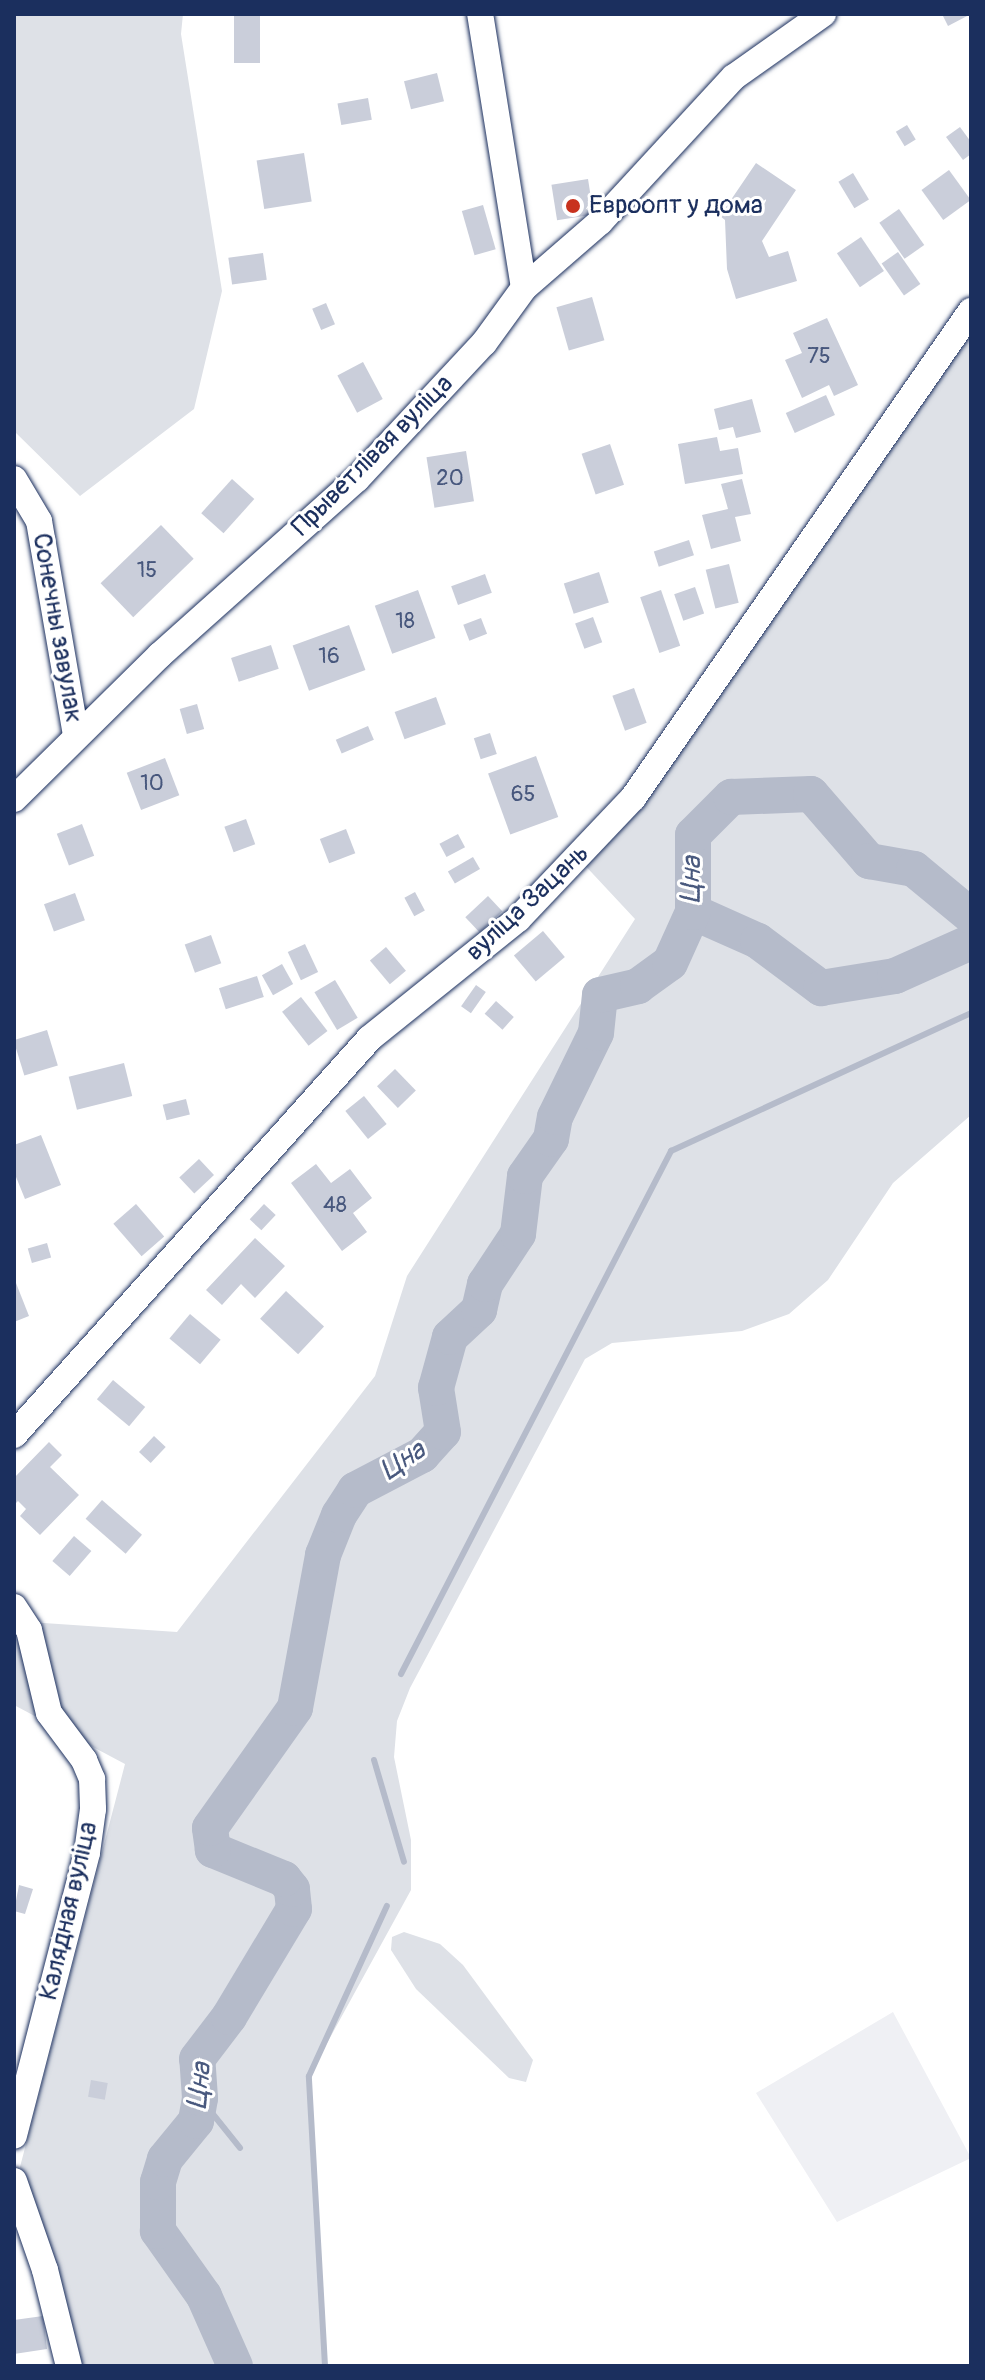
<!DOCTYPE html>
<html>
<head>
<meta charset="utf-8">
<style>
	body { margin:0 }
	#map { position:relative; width:985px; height:2380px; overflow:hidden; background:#fff; font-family:Pangolin,sans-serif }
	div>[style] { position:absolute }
	.built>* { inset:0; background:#eff0f4 }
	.green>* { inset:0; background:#dee1e7 }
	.stream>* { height:6px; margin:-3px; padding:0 3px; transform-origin:3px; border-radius:3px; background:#b5bbca }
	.river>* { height:36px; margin:-18px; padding:0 18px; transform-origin:18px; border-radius:18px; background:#b5bbca }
	.building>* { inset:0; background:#caceda; transform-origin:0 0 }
	.roads { filter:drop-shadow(0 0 2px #1b2f5e) drop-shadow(0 0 2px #1b2f5e) }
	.minor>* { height:26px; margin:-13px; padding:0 13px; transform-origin:13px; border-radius:13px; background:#fff }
	.dots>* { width:22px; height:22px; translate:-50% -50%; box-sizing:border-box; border:4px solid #fff; border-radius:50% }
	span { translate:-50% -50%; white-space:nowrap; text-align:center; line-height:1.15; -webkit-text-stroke:6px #fff; paint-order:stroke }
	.number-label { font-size:22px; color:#47577d }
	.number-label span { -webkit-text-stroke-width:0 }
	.poi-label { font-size:26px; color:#1b2f5e }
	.left { translate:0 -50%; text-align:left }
	.street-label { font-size:26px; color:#1b2f5e }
	.water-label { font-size:28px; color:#49597e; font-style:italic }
	.frame { position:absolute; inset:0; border:16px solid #1b2f5e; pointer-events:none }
</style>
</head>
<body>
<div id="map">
	<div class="built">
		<div style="clip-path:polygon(893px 2012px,971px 2158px,837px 2222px,756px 2093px)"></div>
	</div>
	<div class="green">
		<div style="clip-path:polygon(14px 14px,183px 14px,181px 34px,222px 291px,194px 409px,80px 496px,14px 431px)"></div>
		<div style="clip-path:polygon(971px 311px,971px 1115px,893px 1183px,828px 1280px,789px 1314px,742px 1331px,612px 1343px,585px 1359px,410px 1688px,397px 1721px,394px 1757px,411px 1840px,411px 1890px,309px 2076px,325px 2366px,80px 2366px,20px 2167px,125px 1764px,14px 1705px,14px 1621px,177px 1632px,375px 1376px,407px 1276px,635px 919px,579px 859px)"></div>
		<div style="clip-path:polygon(404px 1932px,440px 1944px,463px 1965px,533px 2060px,526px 2082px,509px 2078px,416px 1989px,391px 1950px,392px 1937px)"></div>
	</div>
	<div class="stream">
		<div style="left:401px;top:1674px;width:589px;rotate:-62.69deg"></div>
		<div style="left:671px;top:1151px;width:330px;rotate:-24.7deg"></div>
		<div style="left:374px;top:1760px;width:106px;rotate:73.6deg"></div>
		<div style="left:200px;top:2098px;width:64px;rotate:51.3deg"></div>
		<div style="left:325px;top:2366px;width:290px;rotate:-93.2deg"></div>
		<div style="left:309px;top:2076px;width:187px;rotate:-65.4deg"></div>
	</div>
	<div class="river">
		<div style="left:693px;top:912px;width:71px;rotate:24deg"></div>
		<div style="left:758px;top:941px;width:79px;rotate:36.7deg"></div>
		<div style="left:821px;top:988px;width:75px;rotate:-9.2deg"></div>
		<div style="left:895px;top:976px;width:83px;rotate:-24.1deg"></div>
		<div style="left:235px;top:2366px;width:77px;rotate:-113.9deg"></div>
		<div style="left:204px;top:2296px;width:80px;rotate:-125.3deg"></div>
		<div style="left:158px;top:2231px;width:49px;rotate:-90deg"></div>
		<div style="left:158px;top:2182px;width:24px;rotate:-73deg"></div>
		<div style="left:165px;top:2159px;width:49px;rotate:-50.8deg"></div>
		<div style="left:196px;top:2121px;width:23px;rotate:-80deg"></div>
		<div style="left:200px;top:2098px;width:39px;rotate:-94deg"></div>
		<div style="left:197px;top:2059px;width:53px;rotate:-52.7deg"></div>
		<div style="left:229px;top:2017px;width:126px;rotate:-59deg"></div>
		<div style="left:294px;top:1909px;width:20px;rotate:-96deg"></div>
		<div style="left:292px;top:1889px;width:13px;rotate:-129deg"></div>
		<div style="left:284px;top:1879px;width:77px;rotate:-157.8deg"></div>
		<div style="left:213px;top:1850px;width:22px;rotate:-98deg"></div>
		<div style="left:210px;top:1828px;width:147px;rotate:-54.7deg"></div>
		<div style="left:295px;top:1708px;width:156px;rotate:-79.6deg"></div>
		<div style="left:323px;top:1555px;width:43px;rotate:-68.2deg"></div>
		<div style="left:339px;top:1515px;width:30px;rotate:-57deg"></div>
		<div style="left:355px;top:1490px;width:76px;rotate:-27.6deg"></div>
		<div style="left:422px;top:1455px;width:31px;rotate:-48deg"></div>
		<div style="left:443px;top:1432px;width:45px;rotate:-99deg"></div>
		<div style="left:436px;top:1388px;width:53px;rotate:-74.6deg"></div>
		<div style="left:450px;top:1337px;width:40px;rotate:-43deg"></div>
		<div style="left:479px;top:1310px;width:27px;rotate:-77deg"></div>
		<div style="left:485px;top:1284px;width:60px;rotate:-56.6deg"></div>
		<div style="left:518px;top:1234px;width:58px;rotate:-83.1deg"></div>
		<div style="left:525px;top:1176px;width:45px;rotate:-54.9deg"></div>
		<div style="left:551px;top:1139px;width:22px;rotate:-80deg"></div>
		<div style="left:555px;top:1117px;width:93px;rotate:-64deg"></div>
		<div style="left:596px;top:1033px;width:38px;rotate:-84deg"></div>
		<div style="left:600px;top:995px;width:39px;rotate:-13deg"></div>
		<div style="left:638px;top:986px;width:39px;rotate:-36deg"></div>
		<div style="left:670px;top:963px;width:56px;rotate:-65.7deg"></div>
		<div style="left:693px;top:912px;width:77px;rotate:-90deg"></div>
		<div style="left:693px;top:835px;width:54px;rotate:-45deg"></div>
		<div style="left:731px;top:797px;width:80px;rotate:-2.1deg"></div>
		<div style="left:811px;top:794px;width:89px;rotate:49.1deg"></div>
		<div style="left:869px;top:861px;width:46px;rotate:10.1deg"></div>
		<div style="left:914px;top:869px;width:74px;rotate:39.5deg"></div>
	</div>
	<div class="building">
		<div style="left:234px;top:14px;width:26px;height:49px"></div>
		<div style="clip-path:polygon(942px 14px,971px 14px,948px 26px)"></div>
		<div style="left:437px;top:73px;width:29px;height:34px;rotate:76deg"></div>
		<div style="left:368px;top:98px;width:22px;height:31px;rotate:80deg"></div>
		<div style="left:907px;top:125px;width:17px;height:13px;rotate:59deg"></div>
		<div style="clip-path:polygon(960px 127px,971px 142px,971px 154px,963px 160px,946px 137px)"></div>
		<div style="left:304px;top:153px;width:49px;height:48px;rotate:81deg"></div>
		<div style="clip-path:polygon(756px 163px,796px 190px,762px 241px,769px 257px,788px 251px,797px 281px,736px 299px,727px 269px,725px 220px,720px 216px)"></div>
		<div style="left:949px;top:170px;width:37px;height:34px;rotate:54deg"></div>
		<div style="left:853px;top:173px;width:31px;height:17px;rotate:59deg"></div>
		<div style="left:588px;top:179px;width:36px;height:37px;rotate:81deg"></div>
		<div style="left:483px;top:205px;width:46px;height:22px;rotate:74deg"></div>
		<div style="left:899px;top:209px;width:44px;height:24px;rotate:55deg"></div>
		<div style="left:861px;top:237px;width:41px;height:29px;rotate:56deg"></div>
		<div style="left:898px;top:252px;width:39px;height:20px;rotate:55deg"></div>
		<div style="left:263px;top:253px;width:27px;height:35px;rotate:82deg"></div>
		<div style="left:592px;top:297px;width:45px;height:37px;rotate:74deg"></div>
		<div style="left:326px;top:303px;width:23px;height:15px;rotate:67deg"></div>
		<div style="clip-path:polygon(827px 318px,858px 385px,834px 396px,829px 385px,802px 398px,785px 360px,802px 353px,793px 333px)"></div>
		<div style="left:363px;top:362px;width:42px;height:29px;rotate:62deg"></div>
		<div style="left:826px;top:395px;width:22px;height:44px;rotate:66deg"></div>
		<div style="clip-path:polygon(752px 399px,761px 432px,736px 438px,733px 427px,719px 430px,714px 409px)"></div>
		<div style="clip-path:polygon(717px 437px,720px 451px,738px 448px,743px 474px,685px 484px,678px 444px)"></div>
		<div style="left:610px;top:444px;width:43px;height:30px;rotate:71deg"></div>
		<div style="left:466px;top:451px;width:51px;height:40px;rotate:81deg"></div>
		<div style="left:232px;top:479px;width:30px;height:46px;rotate:42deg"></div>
		<div style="clip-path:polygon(742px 479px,751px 514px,735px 517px,741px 541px,711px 549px,702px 515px,728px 509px,721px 484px)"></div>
		<div style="left:161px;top:525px;width:47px;height:84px;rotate:46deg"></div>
		<div style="left:689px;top:540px;width:16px;height:37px;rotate:72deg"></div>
		<div style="left:729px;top:564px;width:40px;height:24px;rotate:76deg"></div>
		<div style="left:599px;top:572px;width:32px;height:37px;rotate:72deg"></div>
		<div style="left:485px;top:574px;width:20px;height:36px;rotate:70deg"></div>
		<div style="left:695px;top:587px;width:28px;height:22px;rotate:71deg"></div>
		<div style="left:418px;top:590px;width:51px;height:46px;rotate:70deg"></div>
		<div style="left:661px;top:590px;width:59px;height:22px;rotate:71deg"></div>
		<div style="left:593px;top:617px;width:27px;height:19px;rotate:70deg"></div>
		<div style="left:481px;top:618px;width:17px;height:19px;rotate:69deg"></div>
		<div style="left:349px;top:625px;width:48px;height:60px;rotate:70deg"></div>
		<div style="left:271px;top:645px;width:25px;height:42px;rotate:72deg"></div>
		<div style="left:634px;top:688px;width:37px;height:23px;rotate:70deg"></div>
		<div style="left:436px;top:697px;width:29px;height:44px;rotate:70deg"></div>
		<div style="left:197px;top:704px;width:26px;height:18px;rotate:74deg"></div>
		<div style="left:368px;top:726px;width:15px;height:35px;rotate:67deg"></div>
		<div style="left:490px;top:733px;width:22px;height:17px;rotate:72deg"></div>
		<div style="left:536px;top:756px;width:65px;height:51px;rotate:70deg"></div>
		<div style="left:165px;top:758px;width:40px;height:41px;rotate:69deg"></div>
		<div style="left:246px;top:819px;width:27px;height:23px;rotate:70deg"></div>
		<div style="left:82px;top:824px;width:34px;height:27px;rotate:69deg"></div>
		<div style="left:346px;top:829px;width:26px;height:28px;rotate:69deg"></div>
		<div style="left:458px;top:834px;width:15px;height:21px;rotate:62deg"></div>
		<div style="left:473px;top:857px;width:14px;height:29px;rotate:60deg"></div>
		<div style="left:415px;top:892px;width:21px;height:12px;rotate:62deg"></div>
		<div style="left:75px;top:893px;width:29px;height:33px;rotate:70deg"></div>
		<div style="left:488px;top:896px;width:21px;height:31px;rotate:47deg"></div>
		<div style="left:543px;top:931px;width:34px;height:38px;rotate:50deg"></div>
		<div style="left:211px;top:935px;width:30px;height:28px;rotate:70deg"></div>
		<div style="left:305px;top:944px;width:31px;height:19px;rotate:65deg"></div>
		<div style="left:386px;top:947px;width:31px;height:21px;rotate:50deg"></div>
		<div style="left:282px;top:964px;width:23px;height:23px;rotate:61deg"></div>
		<div style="left:257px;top:976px;width:22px;height:40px;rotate:72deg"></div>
		<div style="left:335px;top:980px;width:44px;height:24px;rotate:59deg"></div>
		<div style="left:476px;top:985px;width:12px;height:26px;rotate:35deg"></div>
		<div style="left:301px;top:997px;width:43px;height:24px;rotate:52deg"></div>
		<div style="left:496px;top:1001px;width:24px;height:17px;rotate:42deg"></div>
		<div style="left:47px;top:1030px;width:37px;height:35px;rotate:73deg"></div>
		<div style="left:124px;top:1063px;width:34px;height:57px;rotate:76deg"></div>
		<div style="left:395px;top:1069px;width:30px;height:25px;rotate:46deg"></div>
		<div style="left:364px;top:1096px;width:36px;height:24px;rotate:51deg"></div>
		<div style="left:186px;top:1099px;width:16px;height:24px;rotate:76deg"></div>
		<div style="clip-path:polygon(41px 1135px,61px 1185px,25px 1199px,14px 1172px,14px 1145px)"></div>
		<div style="left:199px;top:1159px;width:22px;height:27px;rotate:47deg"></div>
		<div style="clip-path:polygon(316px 1164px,331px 1183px,350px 1169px,372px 1198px,353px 1213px,367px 1232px,342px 1251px,291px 1183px)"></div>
		<div style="left:136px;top:1204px;width:43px;height:30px;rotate:49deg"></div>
		<div style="left:264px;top:1204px;width:16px;height:21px;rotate:43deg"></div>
		<div style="clip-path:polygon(255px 1238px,285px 1266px,255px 1298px,241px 1284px,222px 1305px,206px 1290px)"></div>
		<div style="left:47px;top:1243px;width:15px;height:20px;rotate:74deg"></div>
		<div style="clip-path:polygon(14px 1278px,29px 1316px,14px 1322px)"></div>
		<div style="left:286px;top:1291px;width:52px;height:38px;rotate:43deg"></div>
		<div style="left:190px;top:1314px;width:40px;height:32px;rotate:40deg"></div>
		<div style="left:113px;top:1380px;width:42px;height:25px;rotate:40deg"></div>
		<div style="left:154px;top:1436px;width:16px;height:22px;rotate:43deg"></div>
		<div style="clip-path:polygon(49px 1442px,62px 1455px,50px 1467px,79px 1495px,40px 1535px,20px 1516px,26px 1509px,18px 1501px,14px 1505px,14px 1478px)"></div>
		<div style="left:102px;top:1500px;width:53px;height:25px;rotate:41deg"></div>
		<div style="left:74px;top:1536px;width:23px;height:33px;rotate:41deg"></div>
		<div style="clip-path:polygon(19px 1885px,33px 1889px,25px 1914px,14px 1911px)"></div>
		<div style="left:91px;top:2080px;width:17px;height:17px;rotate:10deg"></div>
		<div style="clip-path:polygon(43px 2316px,47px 2349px,14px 2354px,14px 2320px)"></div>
	</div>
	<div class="roads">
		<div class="minor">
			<div style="left:524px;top:288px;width:101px;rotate:-41deg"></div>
			<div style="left:600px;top:222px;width:197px;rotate:-47.3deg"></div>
			<div style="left:734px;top:77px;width:109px;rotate:-35.3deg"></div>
			<div style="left:14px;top:479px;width:49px;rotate:59.2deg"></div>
			<div style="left:39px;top:521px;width:218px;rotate:80.2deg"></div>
			<div style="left:14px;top:799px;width:205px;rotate:-44.6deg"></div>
			<div style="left:160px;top:655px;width:264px;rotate:-41.8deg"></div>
			<div style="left:357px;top:479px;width:186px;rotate:-47deg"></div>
			<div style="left:484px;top:343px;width:68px;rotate:-54deg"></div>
			<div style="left:524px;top:288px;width:278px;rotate:-99.1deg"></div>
			<div style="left:14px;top:1435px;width:533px;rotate:-48.12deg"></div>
			<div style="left:370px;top:1038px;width:190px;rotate:-38.8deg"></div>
			<div style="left:518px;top:919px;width:167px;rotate:-46.5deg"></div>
			<div style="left:633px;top:798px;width:593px;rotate:-55.24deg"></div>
			<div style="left:14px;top:1607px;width:27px;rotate:57deg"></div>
			<div style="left:29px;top:1630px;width:85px;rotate:76.5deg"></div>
			<div style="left:49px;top:1713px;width:59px;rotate:53.3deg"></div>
			<div style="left:84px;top:1760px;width:21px;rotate:67deg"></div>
			<div style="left:92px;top:1779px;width:30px;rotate:88deg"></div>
			<div style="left:93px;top:1809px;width:44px;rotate:97.8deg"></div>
			<div style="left:87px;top:1853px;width:292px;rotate:104.5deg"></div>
			<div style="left:14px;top:2181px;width:94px;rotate:70.8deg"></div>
			<div style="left:45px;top:2270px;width:99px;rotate:76deg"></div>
		</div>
	</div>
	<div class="dots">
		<div style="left:573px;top:206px;background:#c8321e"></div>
	</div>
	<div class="number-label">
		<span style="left:819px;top:357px">75</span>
		<span style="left:450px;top:479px">20</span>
		<span style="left:147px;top:571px">15</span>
		<span style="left:405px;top:622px">18</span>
		<span style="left:329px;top:657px">16</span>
		<span style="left:152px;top:784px">10</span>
		<span style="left:523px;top:795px">65</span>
		<span style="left:335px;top:1206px">48</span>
	</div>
	<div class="poi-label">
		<span class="left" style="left:589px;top:206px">Евроопт у дома</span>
	</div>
	<div class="street-label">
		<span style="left:373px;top:456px;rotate:-45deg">Прыветлівая вуліца</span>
		<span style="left:57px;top:628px;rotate:80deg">Сонечны завулак</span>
		<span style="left:528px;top:903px;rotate:-43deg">вуліца Зацань</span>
		<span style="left:69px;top:1911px;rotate:-77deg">Калядная вуліца</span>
	</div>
	<div class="water-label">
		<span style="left:692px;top:880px;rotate:-88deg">Цна</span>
		<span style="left:403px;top:1461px;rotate:-33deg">Цна</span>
		<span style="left:200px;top:2086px;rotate:-83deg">Цна</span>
	</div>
	<div class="frame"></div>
</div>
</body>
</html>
